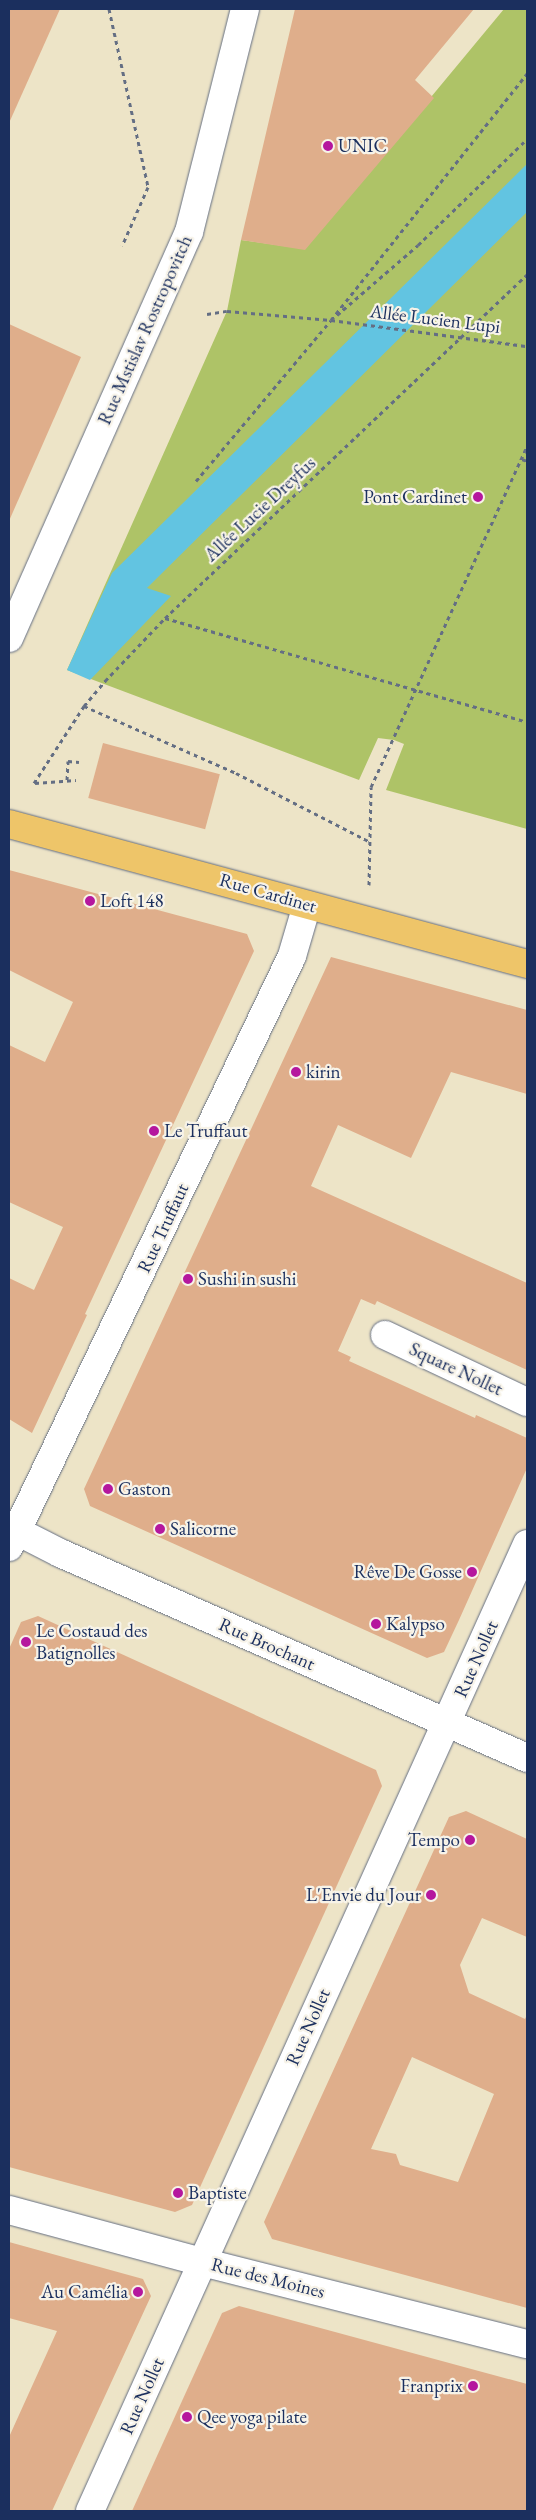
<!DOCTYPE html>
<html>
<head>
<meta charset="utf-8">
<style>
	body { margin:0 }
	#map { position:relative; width:536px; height:2520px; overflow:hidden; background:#ede4c7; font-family:"EB Garamond",serif }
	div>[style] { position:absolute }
	.green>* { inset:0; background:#aec367 }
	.water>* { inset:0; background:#62c4e1 }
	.building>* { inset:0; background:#dfae8b; transform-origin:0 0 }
	.path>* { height:3px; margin-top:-1.5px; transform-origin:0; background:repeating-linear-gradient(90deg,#646e83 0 4px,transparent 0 8px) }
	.roads { filter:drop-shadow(0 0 1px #646e83) drop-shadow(0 0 1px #646e83) }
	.minor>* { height:28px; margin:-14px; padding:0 14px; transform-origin:14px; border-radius:14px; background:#fff }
	.major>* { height:28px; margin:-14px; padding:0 14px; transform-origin:14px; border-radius:14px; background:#eec569 }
	.dots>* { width:14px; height:14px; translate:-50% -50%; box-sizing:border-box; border:2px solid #f7f3e8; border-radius:50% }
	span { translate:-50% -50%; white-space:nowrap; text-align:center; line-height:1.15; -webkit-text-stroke:4.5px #f7f3e8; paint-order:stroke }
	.poi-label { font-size:19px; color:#1b2f5e }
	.left { translate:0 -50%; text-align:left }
	.right { translate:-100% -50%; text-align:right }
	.street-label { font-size:19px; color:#1b2f5e }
	.frame { position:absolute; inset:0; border:10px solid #1b2f5e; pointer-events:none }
</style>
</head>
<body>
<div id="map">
	<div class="green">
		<div style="clip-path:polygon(504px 9px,527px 9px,527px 829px,386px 790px,404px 744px,394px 740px,378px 738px,359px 780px,67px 670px,227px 311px,241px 240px,305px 249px)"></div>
	</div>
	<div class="water">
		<div style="clip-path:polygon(527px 164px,527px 212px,147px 588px,171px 596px,90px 680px,67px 670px,112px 573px)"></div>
	</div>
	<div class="building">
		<div style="clip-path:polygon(9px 9px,60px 9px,9px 123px)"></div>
		<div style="clip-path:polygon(295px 9px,474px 9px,415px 80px,434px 98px,305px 250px,241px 240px)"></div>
		<div style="clip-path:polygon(9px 324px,81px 357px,9px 521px)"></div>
		<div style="left:103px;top:743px;width:121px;height:57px;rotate:15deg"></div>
		<div style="clip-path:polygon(9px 870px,247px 934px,254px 951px,85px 1314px,87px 1315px,32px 1433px,9px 1419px,9px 1278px,34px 1290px,63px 1227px,9px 1202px,9px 1045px,45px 1062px,73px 1002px,9px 970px)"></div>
		<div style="clip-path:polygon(331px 957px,527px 1010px,527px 1094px,451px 1072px,411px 1158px,338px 1125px,311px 1186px,527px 1283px,527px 1370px,377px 1301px,375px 1305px,361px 1299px,338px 1351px,351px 1357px,349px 1361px,475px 1418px,476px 1415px,527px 1438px,527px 1468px,459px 1620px,444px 1652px,427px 1658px,90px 1506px,84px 1489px)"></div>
		<div style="clip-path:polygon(38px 1616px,376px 1770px,382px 1786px,192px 2205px,175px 2212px,9px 2167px,9px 1649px,21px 1622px)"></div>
		<div style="clip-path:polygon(evenodd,466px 1811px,527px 1839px,527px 1937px,482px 1918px,460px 1965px,469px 1993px,525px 2019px,527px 2015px,527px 2308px,272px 2239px,264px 2222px,449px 1817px,466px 1811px,412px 2057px,494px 2094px,458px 2182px,400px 2165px,396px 2154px,371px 2149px,412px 2057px)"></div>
		<div style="clip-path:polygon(9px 2242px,143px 2279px,151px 2296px,52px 2511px,9px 2511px,9px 2437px,57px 2331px,9px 2318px)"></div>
		<div style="clip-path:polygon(239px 2306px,527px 2384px,527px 2511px,132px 2511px,222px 2313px)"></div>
	</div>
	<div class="path">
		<div style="left:109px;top:9px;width:182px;rotate:77.6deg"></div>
		<div style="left:148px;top:187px;width:64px;rotate:113.8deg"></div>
		<div style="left:207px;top:314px;width:20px;rotate:-9deg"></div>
		<div style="left:227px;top:311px;width:104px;rotate:4.9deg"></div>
		<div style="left:331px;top:320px;width:198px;rotate:7.6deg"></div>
		<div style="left:337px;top:315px;width:107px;rotate:-40.8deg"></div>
		<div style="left:418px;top:245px;width:152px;rotate:-44.2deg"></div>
		<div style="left:522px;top:459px;width:5px;rotate:22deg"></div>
		<div style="left:196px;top:481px;width:210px;rotate:-50deg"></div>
		<div style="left:331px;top:320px;width:315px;rotate:-51.5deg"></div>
		<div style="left:165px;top:618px;width:377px;rotate:16deg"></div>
		<div style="left:84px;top:706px;width:166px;rotate:23.8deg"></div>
		<div style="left:236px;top:773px;width:151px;rotate:27.2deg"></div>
		<div style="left:67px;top:780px;width:19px;rotate:-87deg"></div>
		<div style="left:68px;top:761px;width:11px;rotate:5deg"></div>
		<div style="left:34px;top:783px;width:92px;rotate:-57deg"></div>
		<div style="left:84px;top:706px;width:33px;rotate:-50deg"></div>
		<div style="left:105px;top:681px;width:87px;rotate:-46.4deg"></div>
		<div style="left:165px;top:618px;width:499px;rotate:-43.5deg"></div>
		<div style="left:35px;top:783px;width:41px;rotate:-4.2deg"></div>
		<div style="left:369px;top:885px;width:98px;rotate:-88.8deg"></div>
		<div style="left:371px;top:787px;width:374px;rotate:-65.4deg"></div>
	</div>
	<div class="roads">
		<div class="minor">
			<div style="left:9px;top:638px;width:444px;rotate:-66.1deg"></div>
			<div style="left:189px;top:232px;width:230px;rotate:-75.9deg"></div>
			<div style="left:385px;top:1335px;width:157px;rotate:25.3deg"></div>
			<div style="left:9px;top:1527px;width:57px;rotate:27deg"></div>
			<div style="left:60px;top:1553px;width:510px;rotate:23.7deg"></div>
			<div style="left:9px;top:1547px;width:655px;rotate:-64.41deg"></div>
			<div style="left:292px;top:956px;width:53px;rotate:-73.6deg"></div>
			<div style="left:9px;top:2210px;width:200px;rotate:15.1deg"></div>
			<div style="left:202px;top:2262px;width:335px;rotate:14.2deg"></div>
			<div style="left:90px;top:2511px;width:1061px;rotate:-65.68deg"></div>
		</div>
		<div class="major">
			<div style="left:9px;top:824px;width:537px;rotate:15.12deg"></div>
		</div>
	</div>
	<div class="dots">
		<div style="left:328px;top:146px;background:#b5179e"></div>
		<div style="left:478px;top:497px;background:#b5179e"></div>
		<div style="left:90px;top:901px;background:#b5179e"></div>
		<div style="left:296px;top:1072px;background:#b5179e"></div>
		<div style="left:154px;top:1131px;background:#b5179e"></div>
		<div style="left:188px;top:1279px;background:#b5179e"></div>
		<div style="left:108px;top:1489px;background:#b5179e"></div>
		<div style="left:160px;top:1529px;background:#b5179e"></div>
		<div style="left:472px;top:1572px;background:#b5179e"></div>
		<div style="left:376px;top:1624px;background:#b5179e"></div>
		<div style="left:26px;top:1642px;background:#b5179e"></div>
		<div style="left:470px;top:1840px;background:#b5179e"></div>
		<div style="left:431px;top:1895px;background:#b5179e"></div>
		<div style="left:178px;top:2193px;background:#b5179e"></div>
		<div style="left:138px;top:2292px;background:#b5179e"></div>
		<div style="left:473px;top:2386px;background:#b5179e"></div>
		<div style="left:187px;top:2417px;background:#b5179e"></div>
	</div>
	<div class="poi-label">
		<span class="left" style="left:338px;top:146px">UNIC</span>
		<span class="right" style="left:467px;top:497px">Pont Cardinet</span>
		<span class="left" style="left:100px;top:901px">Loft 148</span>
		<span class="left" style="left:306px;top:1072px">kirin</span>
		<span class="left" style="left:164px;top:1131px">Le Truffaut</span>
		<span class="left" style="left:198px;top:1279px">Sushi in sushi</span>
		<span class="left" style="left:118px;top:1489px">Gaston</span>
		<span class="left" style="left:170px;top:1529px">Salicorne</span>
		<span class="right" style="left:462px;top:1572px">Rêve De Gosse</span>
		<span class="left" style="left:386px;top:1624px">Kalypso</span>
		<span class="left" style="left:36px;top:1642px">Le Costaud des<br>Batignolles</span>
		<span class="right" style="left:460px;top:1840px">Tempo</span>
		<span class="right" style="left:421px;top:1895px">L'Envie du Jour</span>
		<span class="left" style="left:188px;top:2193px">Baptiste</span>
		<span class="right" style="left:128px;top:2292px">Au Camélia</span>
		<span class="right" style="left:463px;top:2386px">Franprix</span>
		<span class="left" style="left:197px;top:2417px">Qee yoga pilate</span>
	</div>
	<div class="street-label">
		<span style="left:435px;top:319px;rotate:7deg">Allée Lucien Lupi</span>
		<span style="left:145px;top:330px;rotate:-66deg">Rue Mstislav Rostropovitch</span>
		<span style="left:260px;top:509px;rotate:-43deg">Allée Lucie Dreyfus</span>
		<span style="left:268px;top:893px;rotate:16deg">Rue Cardinet</span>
		<span style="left:163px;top:1228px;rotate:-65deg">Rue Truffaut</span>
		<span style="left:456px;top:1369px;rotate:25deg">Square Nollet</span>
		<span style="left:267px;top:1644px;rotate:24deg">Rue Brochant</span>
		<span style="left:476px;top:1659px;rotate:-66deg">Rue Nollet</span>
		<span style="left:308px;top:2027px;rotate:-66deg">Rue Nollet</span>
		<span style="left:268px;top:2278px;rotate:14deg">Rue des Moines</span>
		<span style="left:142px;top:2396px;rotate:-66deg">Rue Nollet</span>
	</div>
	<div class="frame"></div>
</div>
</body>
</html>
